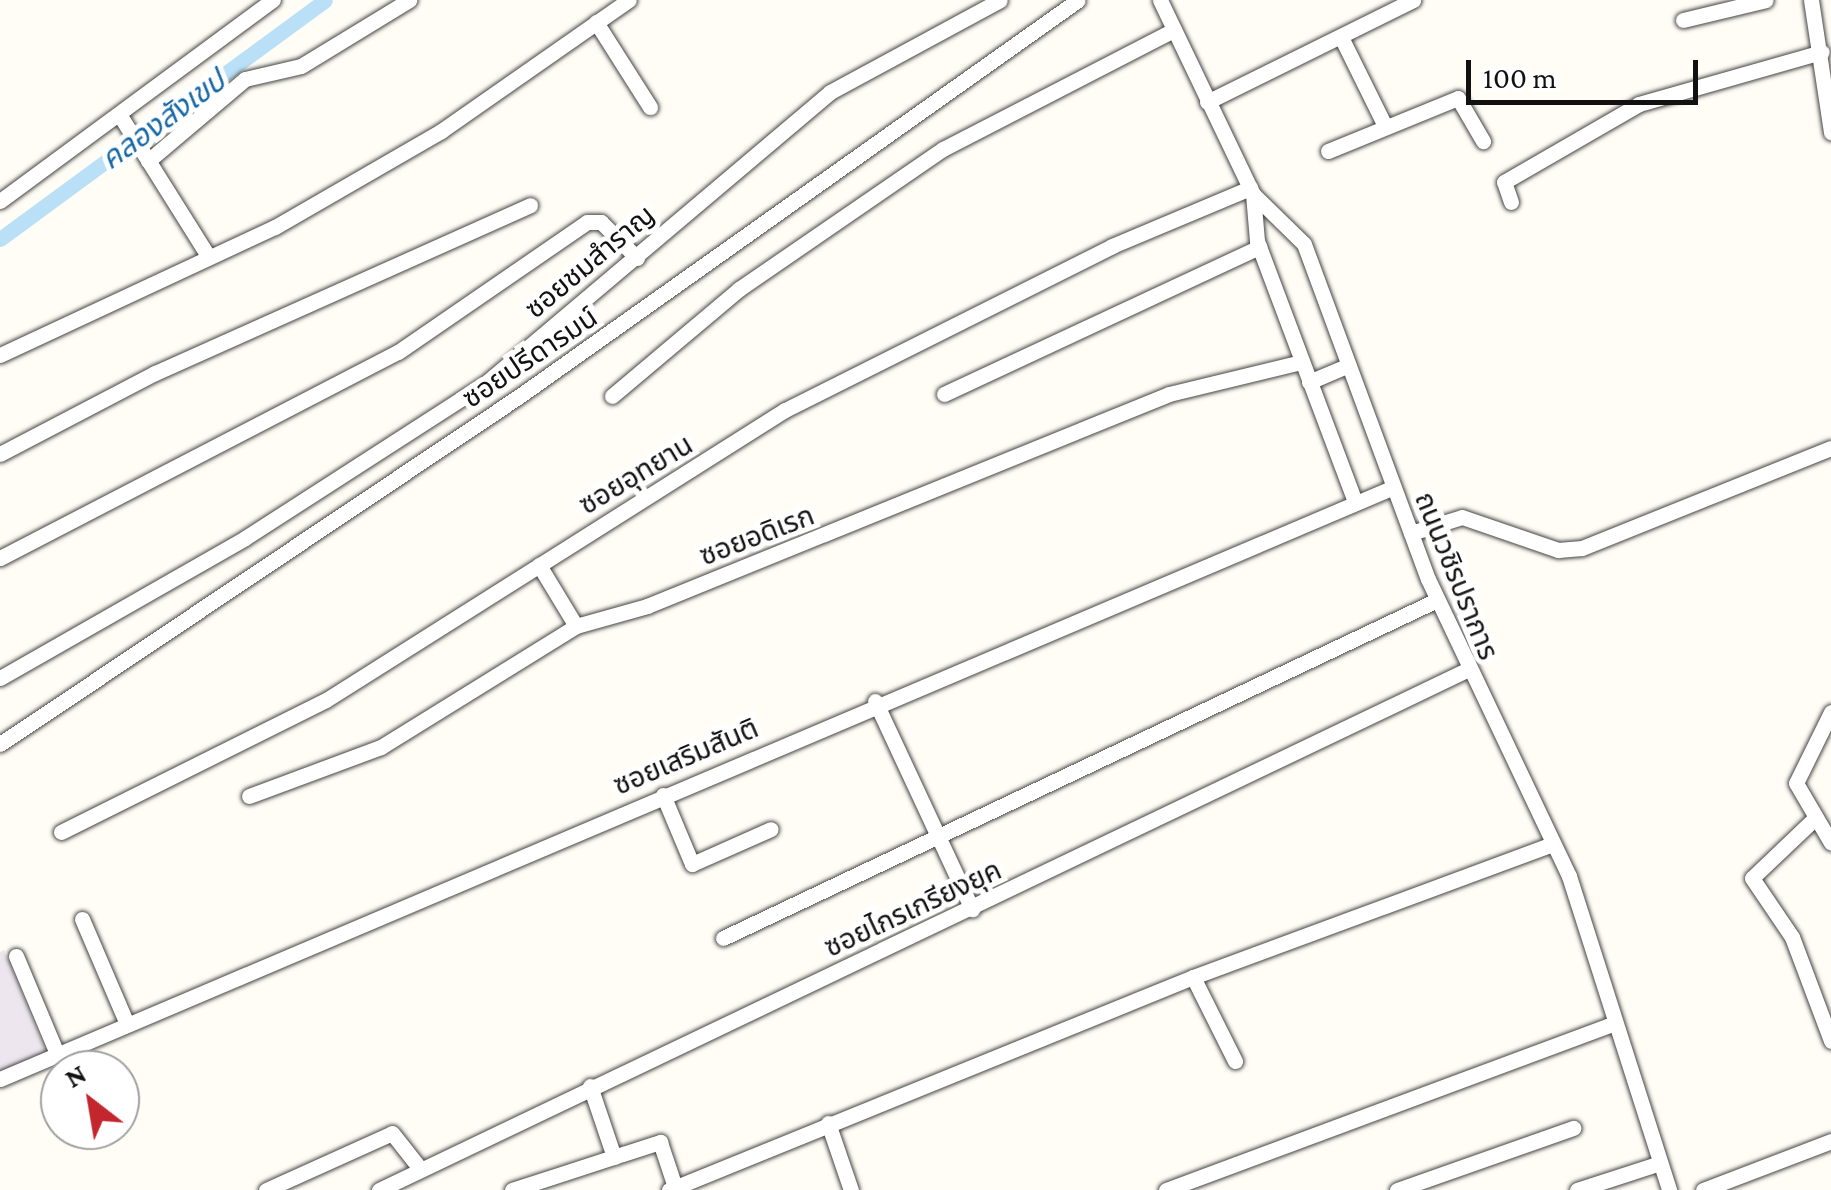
<!DOCTYPE html>
<html>
<head>
<meta charset="utf-8">
<style>
	body { margin:0 }
	#map { position:relative; width:1831px; height:1190px; overflow:hidden; background:#fffdf5; font-family:"Crimson Pro","Noto Sans Thai",serif }
	div>[style] { position:absolute }
	.industrial>* { inset:0; background:#eee6ef }
	.canal>* { height:15px; margin:-7.5px; padding:0 7.5px; transform-origin:7.5px; border-radius:7.5px; background:#b9e0f7 }
	.roads { filter:drop-shadow(0 0 2px #444) drop-shadow(0 0 2px #444) }
	.minor>* { height:15px; margin:-7.5px; padding:0 7.5px; transform-origin:7.5px; border-radius:7.5px; background:#fff }
	span { translate:-50% -50%; white-space:nowrap; text-align:center; line-height:1.15; -webkit-text-stroke:10px #fff; paint-order:stroke }
	.street-label { font-size:28px; color:#111 }
	.water-label { font-size:30px; color:#1768a6; font-style:italic }
	.north { position:absolute; left:40px; top:1050px; width:100px; height:100px; box-sizing:border-box; background:#fff; border:2px solid #a0a0a0; border-radius:50%; rotate:329deg; font-size:28px; font-weight:700; line-height:40px; text-align:center; color:#111 }
	.north::after { content:''; display:block; margin:auto; width:35px; height:45px; background:#c4262e; clip-path:polygon(50% 0,100% 100%,50% 72%,0 100%) }
	.scale { position:absolute; left:1466px; top:60px; width:232px; height:45px; box-sizing:border-box; border:5px solid #111; border-top:0; padding-left:12px; font-size:30px; line-height:35px; white-space:nowrap; color:#111; -webkit-text-stroke:8px #fff; paint-order:stroke }
</style>
</head>
<body>
<div id="map">
	<div class="industrial">
		<div style="clip-path:polygon(4px 950px,49px 1060px,0 1079px,0 952px)"></div>
	</div>
	<div class="canal">
		<div style="left:0;top:239px;width:403px;rotate:-36.3deg"></div>
	</div>
	<div class="roads">
		<div class="minor">
			<div style="left:1160px;top:0;width:215px;rotate:64.4deg"></div>
			<div style="left:1253px;top:194px;width:71px;rotate:44.4deg"></div>
			<div style="left:1304px;top:244px;width:357px;rotate:69.7deg"></div>
			<div style="left:1428px;top:579px;width:329px;rotate:64.6deg"></div>
			<div style="left:1569px;top:876px;width:330px;rotate:72.3deg"></div>
			<div style="left:1811px;top:0;width:134px;rotate:81.4deg"></div>
			<div style="left:1683px;top:20px;width:85px;rotate:-13.5deg"></div>
			<div style="left:596px;top:22px;width:101px;rotate:57.6deg"></div>
			<div style="left:1343px;top:41px;width:93px;rotate:63.7deg"></div>
			<div style="left:1207px;top:102px;width:230px;rotate:-26.3deg"></div>
			<div style="left:119px;top:114px;width:168px;rotate:57.9deg"></div>
			<div style="left:1328px;top:151px;width:140px;rotate:-22.2deg"></div>
			<div style="left:1458px;top:98px;width:50px;rotate:59.8deg"></div>
			<div style="left:148px;top:161px;width:127px;rotate:-40.2deg"></div>
			<div style="left:245px;top:79px;width:57px;rotate:-13.1deg"></div>
			<div style="left:301px;top:66px;width:127px;rotate:-31.4deg"></div>
			<div style="left:1253px;top:194px;width:47px;rotate:85.1deg"></div>
			<div style="left:1257px;top:241px;width:279px;rotate:69.4deg"></div>
			<div style="left:0;top:201px;width:339px;rotate:-36.4deg"></div>
			<div style="left:1511px;top:202px;width:21px;rotate:-109deg"></div>
			<div style="left:1504px;top:182px;width:156px;rotate:-30deg"></div>
			<div style="left:1639px;top:104px;width:190px;rotate:-15.9deg"></div>
			<div style="left:0;top:355px;width:303px;rotate:-25deg"></div>
			<div style="left:275px;top:227px;width:192px;rotate:-30deg"></div>
			<div style="left:441px;top:131px;width:229px;rotate:-34.9deg"></div>
			<div style="left:1309px;top:382px;width:43px;rotate:-23deg"></div>
			<div style="left:944px;top:394px;width:348px;rotate:-25deg"></div>
			<div style="left:612px;top:396px;width:166px;rotate:-40.1deg"></div>
			<div style="left:739px;top:289px;width:247px;rotate:-34.5deg"></div>
			<div style="left:943px;top:149px;width:260px;rotate:-27.3deg"></div>
			<div style="left:0;top:454px;width:175px;rotate:-27.6deg"></div>
			<div style="left:155px;top:373px;width:411px;rotate:-24.1deg"></div>
			<div style="left:1411px;top:533px;width:53px;rotate:-17.4deg"></div>
			<div style="left:1462px;top:517px;width:102px;rotate:19deg"></div>
			<div style="left:1558px;top:550px;width:24px;rotate:-5deg"></div>
			<div style="left:1582px;top:548px;width:268px;rotate:-21.9deg"></div>
			<div style="left:0;top:558px;width:448px;rotate:-27.4deg"></div>
			<div style="left:398px;top:352px;width:229px;rotate:-34.5deg"></div>
			<div style="left:587px;top:222px;width:14px"></div>
			<div style="left:601px;top:222px;width:51px;rotate:45deg"></div>
			<div style="left:539px;top:565px;width:71px;rotate:58.8deg"></div>
			<div style="left:0;top:678px;width:282px;rotate:-29.7deg"></div>
			<div style="left:245px;top:538px;width:288px;rotate:-32.8deg"></div>
			<div style="left:487px;top:382px;width:449px;rotate:-40.2deg"></div>
			<div style="left:830px;top:92px;width:193px;rotate:-28.4deg"></div>
			<div style="left:875px;top:701px;width:230px;rotate:65deg"></div>
			<div style="left:1831px;top:712px;width:79px;rotate:116.2deg"></div>
			<div style="left:1796px;top:783px;width:69px;rotate:59.7deg"></div>
			<div style="left:0;top:744px;width:623px;rotate:-33.82deg"></div>
			<div style="left:518px;top:397px;width:686px;rotate:-35.33deg"></div>
			<div style="left:663px;top:795px;width:75px;rotate:67.2deg"></div>
			<div style="left:692px;top:864px;width:86px;rotate:-23.9deg"></div>
			<div style="left:249px;top:796px;width:141px;rotate:-20.4deg"></div>
			<div style="left:381px;top:747px;width:229px;rotate:-31.8deg"></div>
			<div style="left:576px;top:626px;width:74px;rotate:-15.7deg"></div>
			<div style="left:647px;top:606px;width:563px;rotate:-22.1deg"></div>
			<div style="left:1169px;top:394px;width:136px;rotate:-13.6deg"></div>
			<div style="left:1813px;top:820px;width:84px;rotate:136.4deg"></div>
			<div style="left:1752px;top:878px;width:71px;rotate:55.9deg"></div>
			<div style="left:1792px;top:937px;width:111px;rotate:69.4deg"></div>
			<div style="left:61px;top:832px;width:296px;rotate:-26.5deg"></div>
			<div style="left:326px;top:700px;width:543px;rotate:-32.29deg"></div>
			<div style="left:785px;top:410px;width:366px;rotate:-26.6deg"></div>
			<div style="left:1112px;top:246px;width:150px;rotate:-22.8deg"></div>
			<div style="left:82px;top:919px;width:114px;rotate:66.8deg"></div>
			<div style="left:723px;top:938px;width:790px;rotate:-25.33deg"></div>
			<div style="left:16px;top:956px;width:108px;rotate:67.2deg"></div>
			<div style="left:1193px;top:977px;width:94px;rotate:63.4deg"></div>
			<div style="left:0;top:1079px;width:1514px;rotate:-23.01deg"></div>
			<div style="left:590px;top:1086px;width:75px;rotate:71.3deg"></div>
			<div style="left:828px;top:1123px;width:71px;rotate:71.1deg"></div>
			<div style="left:266px;top:1190px;width:138px;rotate:-24.3deg"></div>
			<div style="left:392px;top:1133px;width:42px;rotate:51.8deg"></div>
			<div style="left:379px;top:1190px;width:1206px;rotate:-25.55deg"></div>
			<div style="left:512px;top:1190px;width:156px;rotate:-18deg"></div>
			<div style="left:660px;top:1142px;width:51px;rotate:71.6deg"></div>
			<div style="left:669px;top:1190px;width:566px;rotate:-22.12deg"></div>
			<div style="left:1193px;top:977px;width:383px;rotate:-20.3deg"></div>
			<div style="left:1166px;top:1190px;width:477px;rotate:-20.4deg"></div>
			<div style="left:1397px;top:1190px;width:187px;rotate:-19.4deg"></div>
			<div style="left:1577px;top:1190px;width:87px;rotate:-18deg"></div>
			<div style="left:1703px;top:1190px;width:137px;rotate:-20.9deg"></div>
		</div>
	</div>
	<div class="street-label">
		<span style="left:590px;top:262px;rotate:-40deg">ซอยชมสำราญ</span>
		<span style="left:530px;top:358px;rotate:-34deg">ซอยปรีดารมน์</span>
		<span style="left:636px;top:475px;rotate:-31deg">ซอยอุทยาน</span>
		<span style="left:757px;top:536px;rotate:-21deg">ซอยอดิเรก</span>
		<span style="left:1456px;top:576px;rotate:68deg">ถนนวชิรปราการ</span>
		<span style="left:686px;top:757px;rotate:-23deg">ซอยเสริมสันติ</span>
		<span style="left:913px;top:909px;rotate:-25deg">ซอยไกรเกรียงยุค</span>
	</div>
	<div class="water-label">
		<span style="left:163px;top:120px;rotate:-36deg">คลองสังเขป</span>
	</div>
	<div class="north">N</div>
	<div class="scale">100 m</div>
</div>
</body>
</html>
